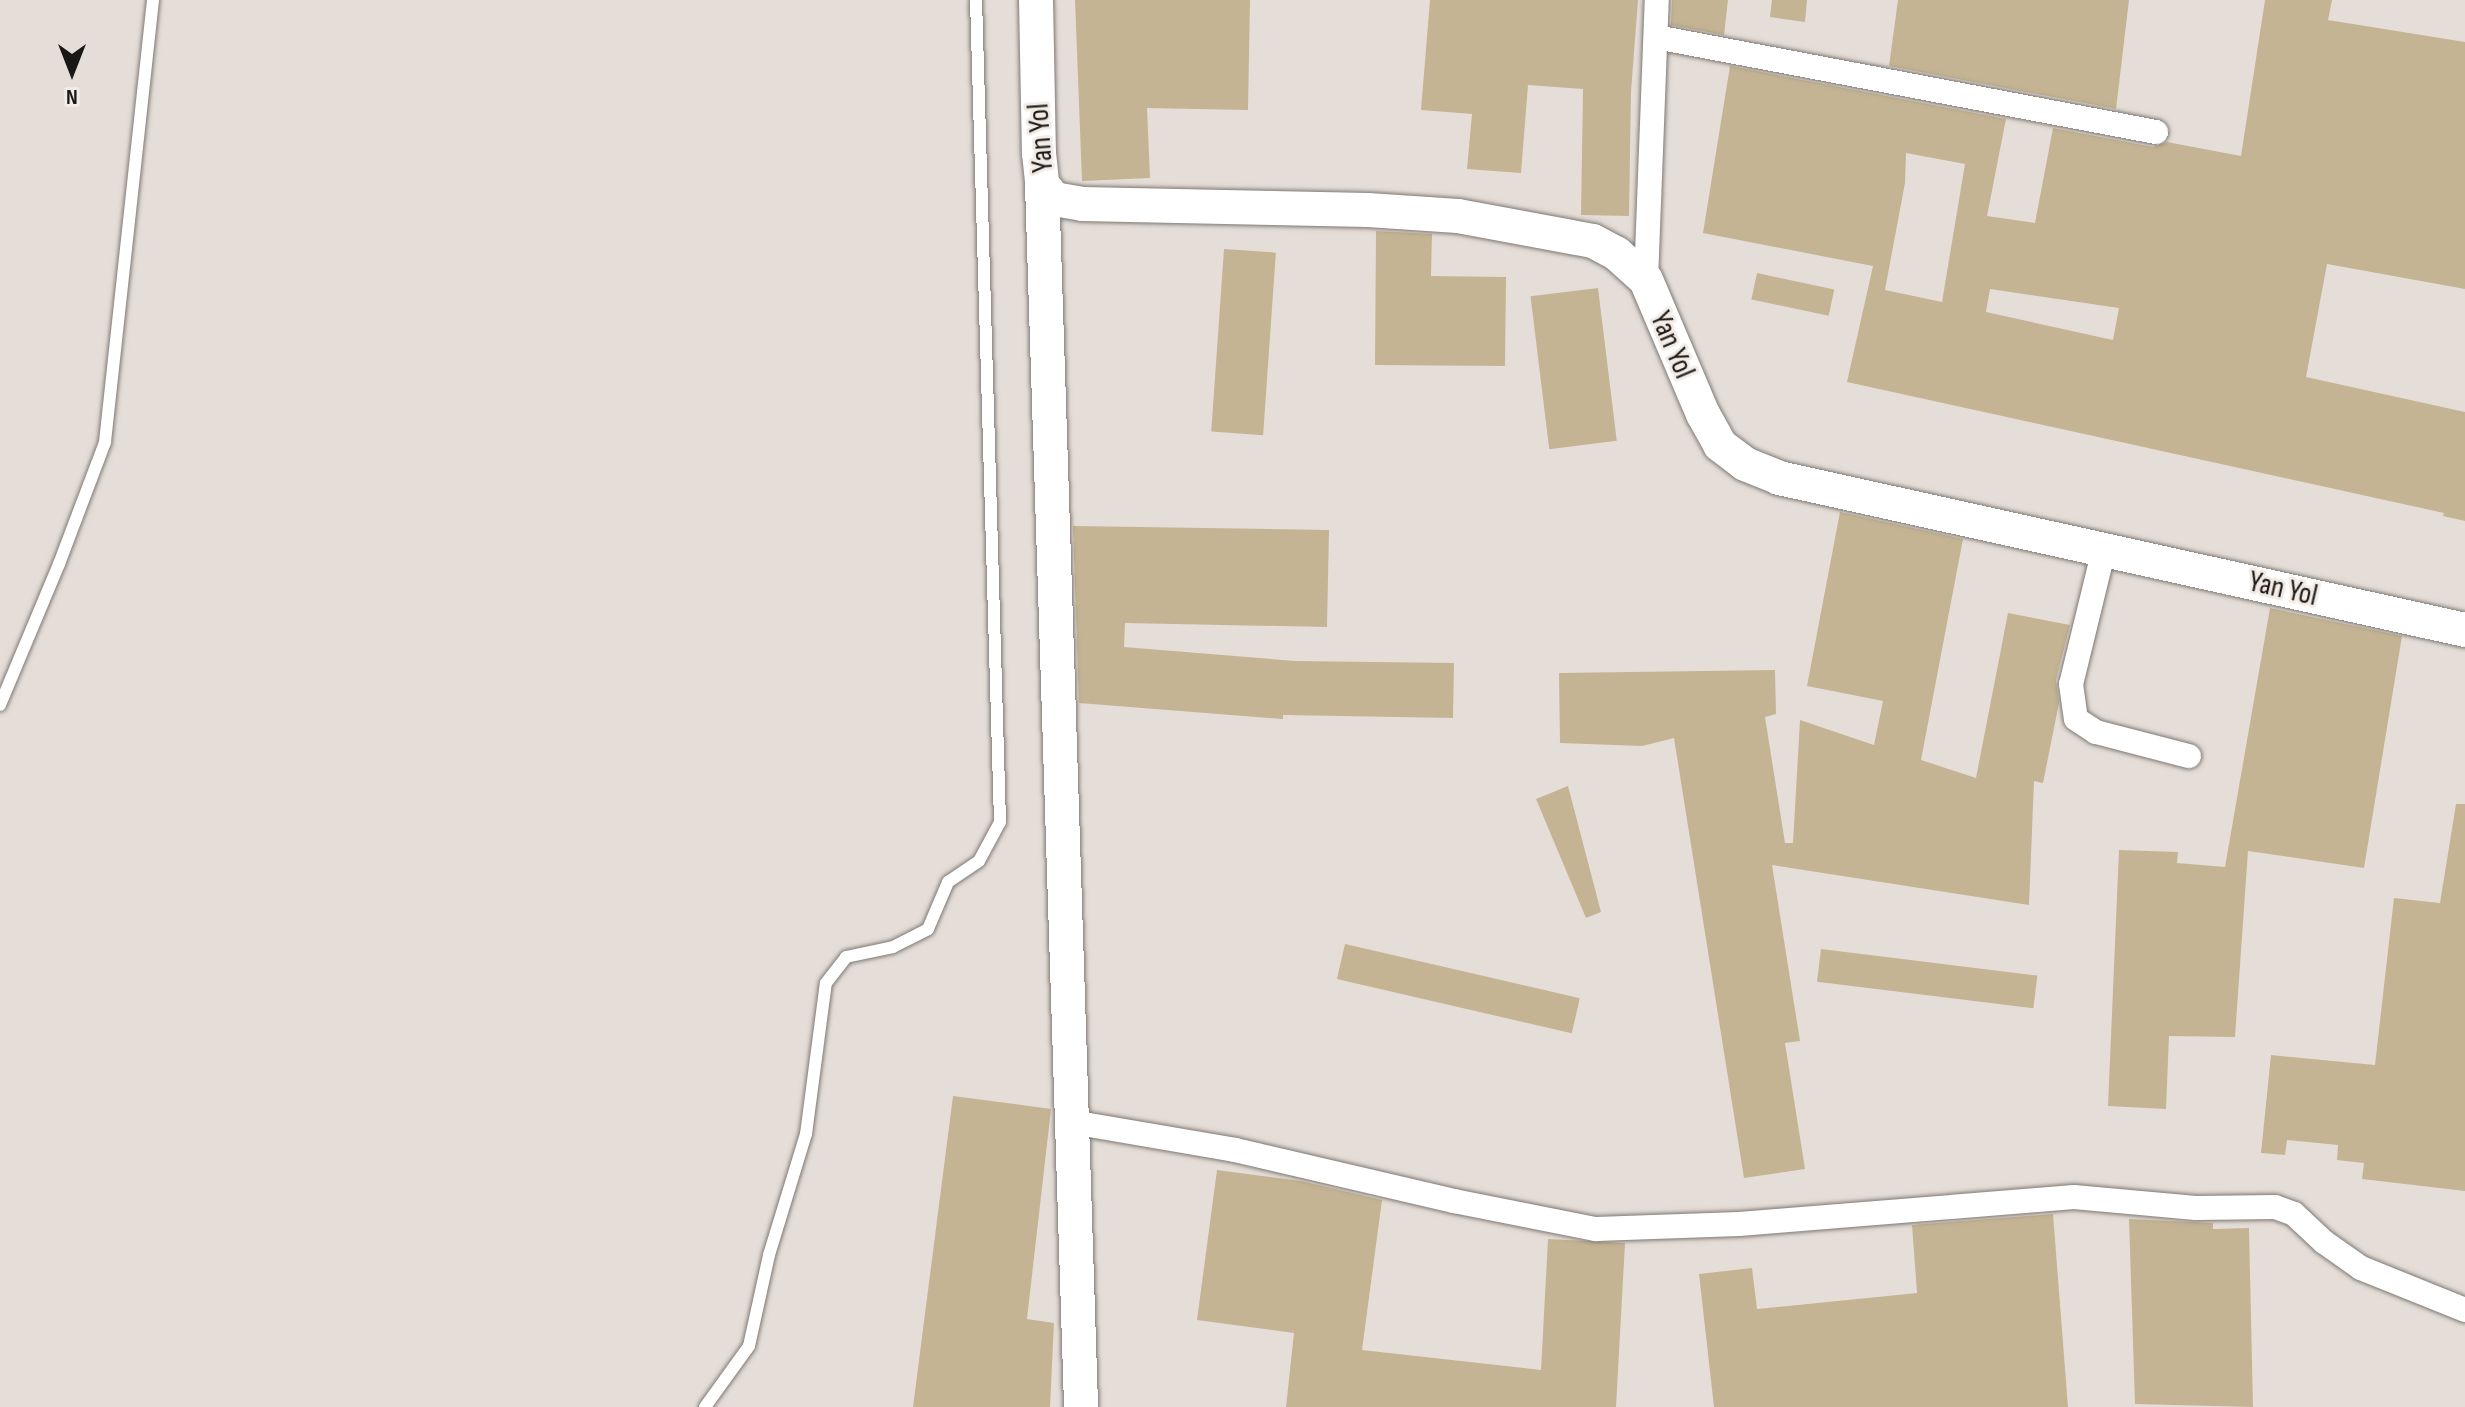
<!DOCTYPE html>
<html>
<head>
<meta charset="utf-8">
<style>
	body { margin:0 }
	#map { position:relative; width:2465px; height:1407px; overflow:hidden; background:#e5ded8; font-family:"Sofia Sans Condensed",sans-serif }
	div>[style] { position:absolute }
	.building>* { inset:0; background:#c5b493; transform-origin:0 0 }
	.roads { filter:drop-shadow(0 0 2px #7f7873) drop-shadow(0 0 2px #7f7873) }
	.lane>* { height:12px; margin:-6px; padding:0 6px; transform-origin:6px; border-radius:6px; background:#fff }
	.street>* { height:24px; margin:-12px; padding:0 12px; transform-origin:12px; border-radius:12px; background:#fff }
	.secondary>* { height:34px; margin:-17px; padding:0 17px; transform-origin:17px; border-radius:17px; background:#fff }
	span { translate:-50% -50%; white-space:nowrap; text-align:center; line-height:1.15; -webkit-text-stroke:6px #f3ebe5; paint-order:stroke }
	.street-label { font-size:30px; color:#1a1816 }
	.north { position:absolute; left:32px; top:32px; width:80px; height:80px; -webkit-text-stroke:6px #f3ebe5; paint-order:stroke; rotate:180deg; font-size:22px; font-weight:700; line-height:32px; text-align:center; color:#1a1816 }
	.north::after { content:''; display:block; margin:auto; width:28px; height:36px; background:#1a1816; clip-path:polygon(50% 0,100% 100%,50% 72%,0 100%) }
</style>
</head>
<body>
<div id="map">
	<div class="building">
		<div style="clip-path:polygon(1075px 0,1250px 0,1248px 110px,1147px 108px,1150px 178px,1082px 181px)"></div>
		<div style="clip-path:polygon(1430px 0,1638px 0,1631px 92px,1629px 216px,1581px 215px,1583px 89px,1528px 85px,1521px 173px,1467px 169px,1472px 114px,1421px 110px)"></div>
		<div style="clip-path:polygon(1672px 0,1728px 0,1724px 35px,1671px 25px)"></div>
		<div style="clip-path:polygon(1772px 0,1807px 0,1805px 22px,1770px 17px)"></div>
		<div style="clip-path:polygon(1898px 0,2129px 0,2116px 109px,1889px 66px)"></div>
		<div style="clip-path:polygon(evenodd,2265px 0,2332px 0,2328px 20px,2465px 42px,2465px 289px,2327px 264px,2306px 377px,2465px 412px,2465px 521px,2443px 516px,2444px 513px,1847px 382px,1873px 266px,1703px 233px,1730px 66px,2006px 119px,1987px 216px,2035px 223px,2053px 128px,2153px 147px,2167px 142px,2241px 156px,2265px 0,1906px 153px,1965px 164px,1942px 302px,1885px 290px,1905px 183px,1906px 153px,2265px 0,1990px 289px,2119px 308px,2113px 340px,1986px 312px,1990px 289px)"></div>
		<div style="clip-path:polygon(1376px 231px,1432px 234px,1431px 276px,1506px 277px,1505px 366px,1375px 365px)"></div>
		<div style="left:1224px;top:249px;width:52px;height:183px;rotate:4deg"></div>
		<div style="left:1757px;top:273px;width:79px;height:27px;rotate:12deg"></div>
		<div style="left:1598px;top:288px;width:154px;height:68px;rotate:83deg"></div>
		<div style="clip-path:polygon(1840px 512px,1963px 539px,1921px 760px,1976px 778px,2008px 613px,2070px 625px,2056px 680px,2059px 703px,2043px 783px,2034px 781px,2029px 905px,1772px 865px,1800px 1041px,1785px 1043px,1805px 1169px,1744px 1178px,1674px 738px,1642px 746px,1560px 743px,1559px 673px,1775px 670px,1776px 714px,1765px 717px,1785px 843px,1793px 843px,1800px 720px,1874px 745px,1883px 701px,1807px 686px)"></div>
		<div style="clip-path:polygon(1073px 526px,1329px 530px,1327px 627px,1125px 623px,1124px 647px,1295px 661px,1454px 663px,1453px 718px,1283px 715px,1283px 719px,1079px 703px)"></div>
		<div style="clip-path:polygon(2270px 608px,2402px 636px,2364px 868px,2248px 851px,2235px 1037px,2169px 1036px,2166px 1109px,2108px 1106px,2119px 850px,2178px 852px,2177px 863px,2225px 867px)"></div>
		<div style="clip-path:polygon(1568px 786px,1601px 912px,1586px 918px,1536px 799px)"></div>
		<div style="clip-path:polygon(2456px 804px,2465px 804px,2465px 1191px,2362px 1179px,2364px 1163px,2337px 1160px,2338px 1145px,2287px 1140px,2285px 1155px,2261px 1153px,2271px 1055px,2375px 1065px,2394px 898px,2440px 903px)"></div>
		<div style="left:1345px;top:944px;width:241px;height:36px;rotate:13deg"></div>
		<div style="left:1821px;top:949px;width:218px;height:33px;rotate:7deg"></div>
		<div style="clip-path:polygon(953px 1096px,1051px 1109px,1027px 1319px,1054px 1323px,1050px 1407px,913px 1407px)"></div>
		<div style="clip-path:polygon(1217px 1170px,1301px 1181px,1382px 1200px,1362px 1350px,1541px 1370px,1548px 1239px,1625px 1243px,1616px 1407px,1286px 1407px,1294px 1333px,1197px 1320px)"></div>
		<div style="clip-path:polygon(2053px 1214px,2068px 1407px,1714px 1407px,1699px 1274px,1752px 1268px,1757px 1309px,1917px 1293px,1912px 1225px)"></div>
		<div style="clip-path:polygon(2129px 1219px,2213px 1223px,2213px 1229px,2249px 1228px,2253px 1407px,2135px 1404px)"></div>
	</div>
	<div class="roads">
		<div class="lane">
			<div style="left:0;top:705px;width:153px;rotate:-67.3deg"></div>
			<div style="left:59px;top:564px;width:130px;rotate:-69.3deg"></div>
			<div style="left:105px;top:442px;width:445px;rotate:-83.8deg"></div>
			<div style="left:705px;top:1407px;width:75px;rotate:-54.2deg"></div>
			<div style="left:749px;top:1346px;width:93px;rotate:-77.6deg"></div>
			<div style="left:769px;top:1255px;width:127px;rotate:-73deg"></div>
			<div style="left:806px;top:1134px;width:152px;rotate:-82.5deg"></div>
			<div style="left:826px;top:983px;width:33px;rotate:-52deg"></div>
			<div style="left:846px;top:957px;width:48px;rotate:-12deg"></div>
			<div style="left:893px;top:947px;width:39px;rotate:-27deg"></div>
			<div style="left:928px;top:929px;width:51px;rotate:-66.9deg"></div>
			<div style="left:948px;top:882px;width:37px;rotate:-34deg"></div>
			<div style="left:979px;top:861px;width:44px;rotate:-61.7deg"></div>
			<div style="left:1000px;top:822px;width:822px;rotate:-91.67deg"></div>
		</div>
		<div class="street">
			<div style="left:1656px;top:37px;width:509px;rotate:10.76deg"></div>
			<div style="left:1646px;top:280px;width:280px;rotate:-87.8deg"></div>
			<div style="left:2104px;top:549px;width:139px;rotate:103.7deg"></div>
			<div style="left:2071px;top:684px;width:35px;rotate:82deg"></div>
			<div style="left:2076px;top:719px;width:24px;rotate:33deg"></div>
			<div style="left:2096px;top:732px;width:96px;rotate:14.5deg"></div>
			<div style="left:1072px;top:1122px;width:165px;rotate:9.7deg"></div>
			<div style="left:1235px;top:1150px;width:225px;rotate:13.1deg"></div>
			<div style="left:1454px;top:1201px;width:145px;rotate:11.2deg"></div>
			<div style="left:1596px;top:1229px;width:143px;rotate:-2deg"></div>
			<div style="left:1739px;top:1224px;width:336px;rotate:-4.6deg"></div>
			<div style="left:2074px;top:1197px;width:122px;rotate:5.2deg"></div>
			<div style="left:2196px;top:1208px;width:79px;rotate:-0.7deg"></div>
			<div style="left:2275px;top:1207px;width:20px;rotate:20deg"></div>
			<div style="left:2294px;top:1214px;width:41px;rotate:43deg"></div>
			<div style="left:2324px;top:1242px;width:45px;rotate:35.1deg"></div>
			<div style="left:2361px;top:1268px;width:112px;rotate:22deg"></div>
		</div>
		<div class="secondary">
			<div style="left:1036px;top:0;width:153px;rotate:88.9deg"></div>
			<div style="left:1039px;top:153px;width:31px;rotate:84deg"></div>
			<div style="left:1042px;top:184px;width:19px;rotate:51deg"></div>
			<div style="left:1054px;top:199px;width:28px;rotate:10deg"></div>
			<div style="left:1082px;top:204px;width:286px;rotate:1.2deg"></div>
			<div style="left:1368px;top:210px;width:90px;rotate:3.8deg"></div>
			<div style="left:1458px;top:216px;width:137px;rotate:10.5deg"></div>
			<div style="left:1593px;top:241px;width:26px;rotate:28deg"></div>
			<div style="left:1616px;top:253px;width:40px;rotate:42deg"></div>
			<div style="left:1646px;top:280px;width:146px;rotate:67deg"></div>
			<div style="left:1703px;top:414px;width:35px;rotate:61deg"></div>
			<div style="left:1720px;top:445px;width:31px;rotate:37deg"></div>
			<div style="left:1745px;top:464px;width:37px;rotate:22deg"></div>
			<div style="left:1779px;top:478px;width:703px;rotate:12.49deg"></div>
			<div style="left:1042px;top:184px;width:1224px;rotate:88.17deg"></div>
		</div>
	</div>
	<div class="street-label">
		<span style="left:1041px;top:138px;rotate:-94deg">Yan Yol</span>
		<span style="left:1672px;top:345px;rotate:67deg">Yan Yol</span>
		<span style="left:2283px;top:589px;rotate:13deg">Yan Yol</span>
	</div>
	<div class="north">N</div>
</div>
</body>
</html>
